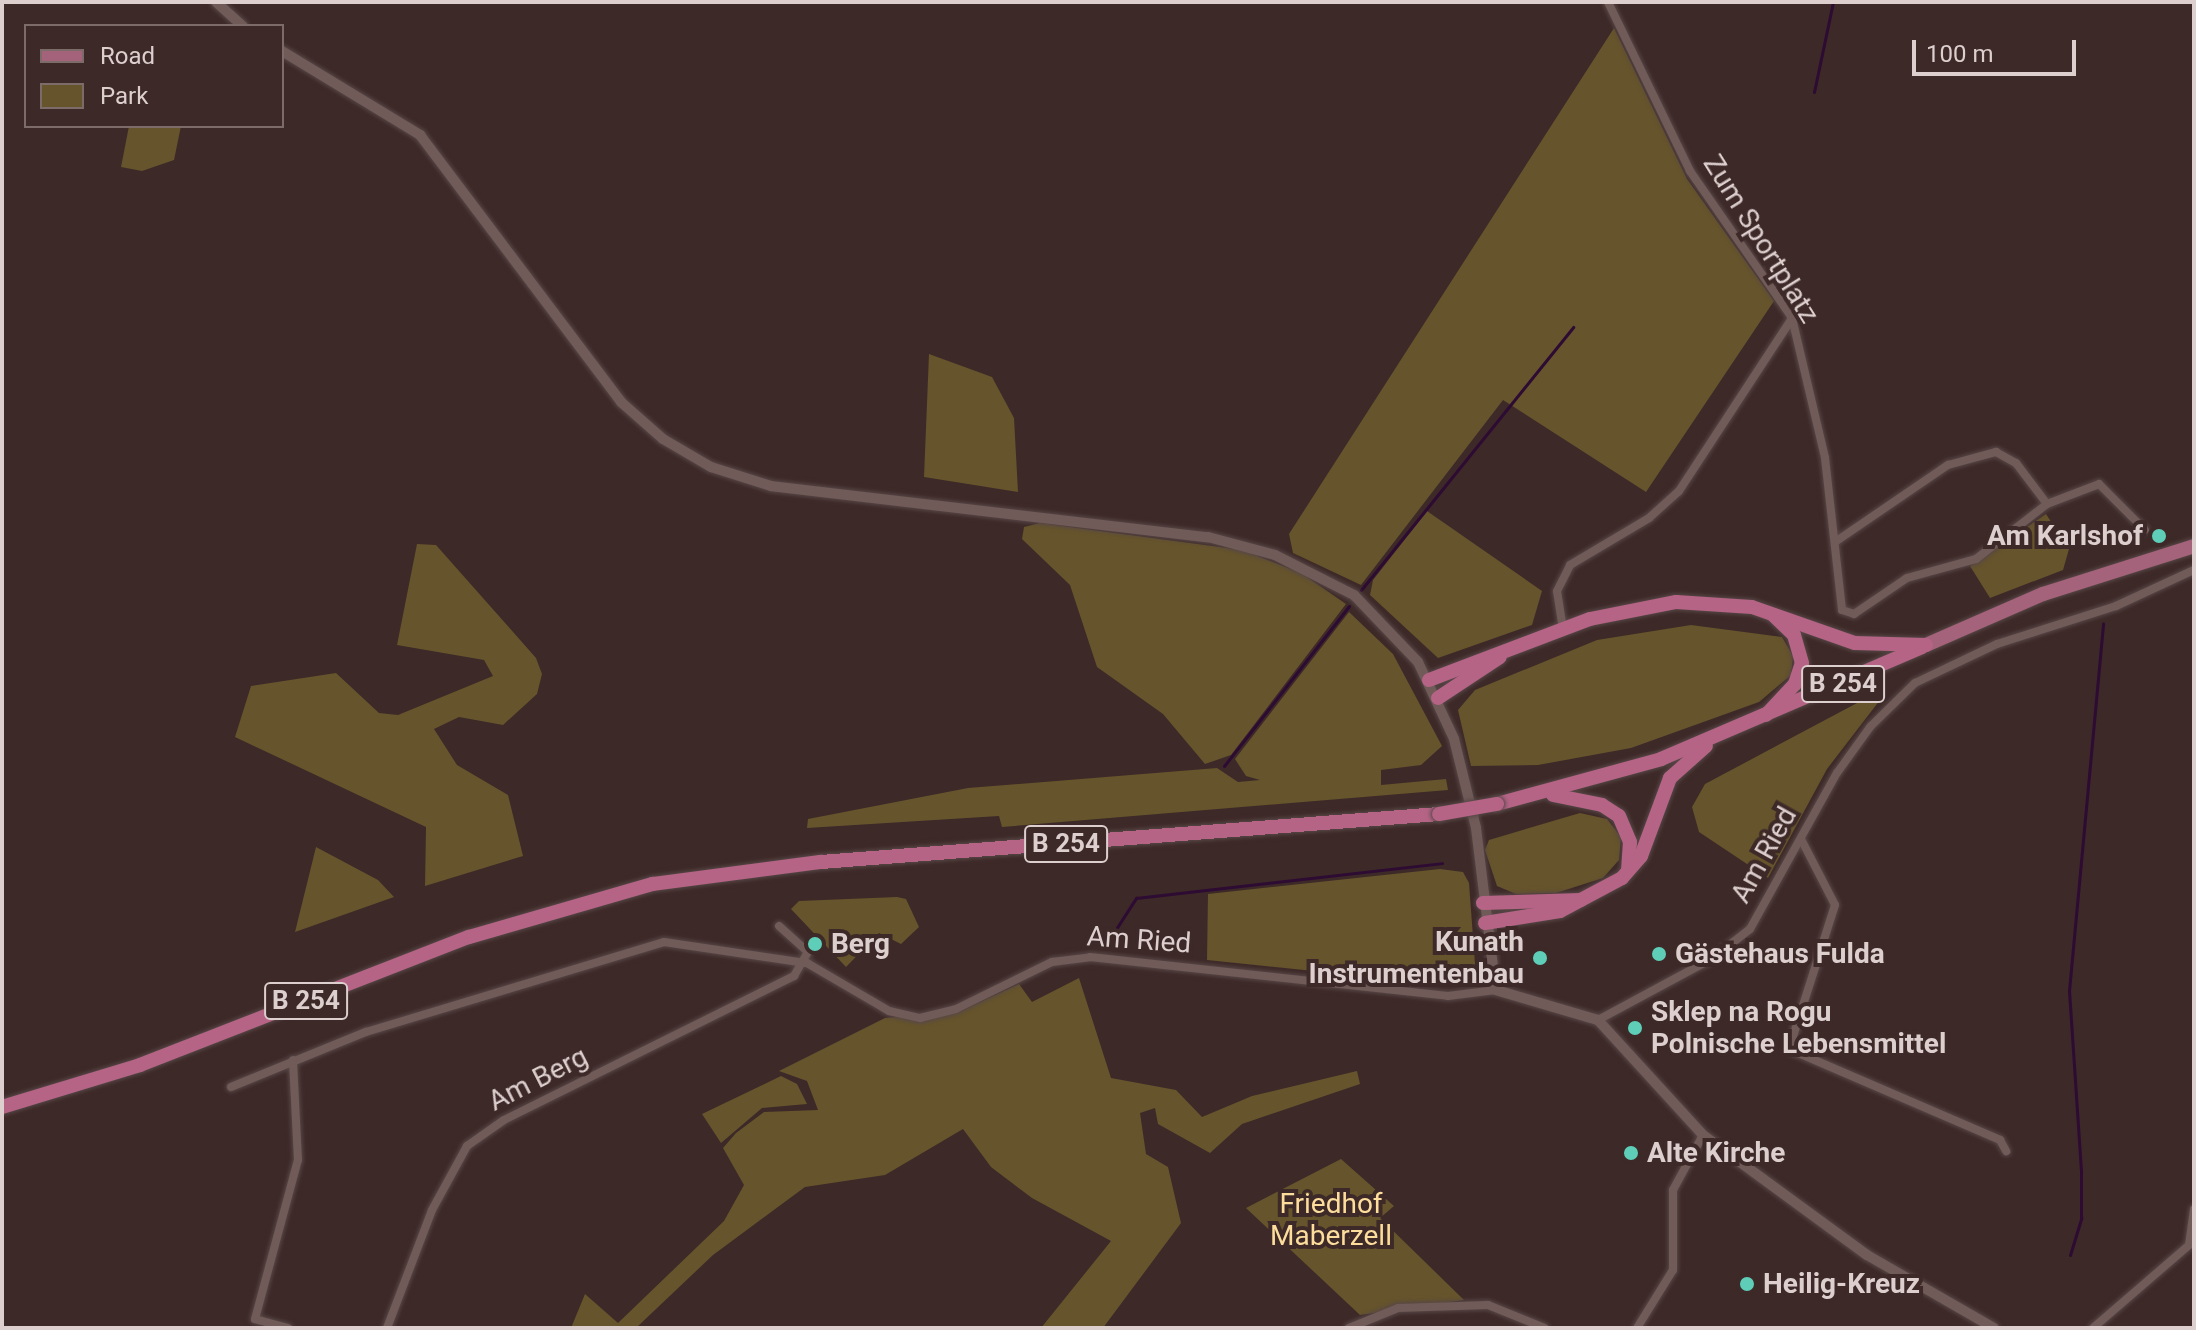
<!DOCTYPE html>
<html>
<head>
<meta charset="utf-8">
<style>
	body { margin:0 }
	#map { position:relative; width:2196px; height:1330px; overflow:hidden; background:#3d2928; font-family:Roboto,sans-serif }
	div>[style] { position:absolute }
	.green>* { inset:0; background:#66542c }
	.stream>* { height:3px; margin:-1.5px; padding:0 1.5px; transform-origin:1.5px; border-radius:1.5px; background:#2d0b33 }
	.roads { filter:drop-shadow(0 0 2px #574746) drop-shadow(0 0 2px #574746) }
	.minor>* { height:8px; margin:-4px; padding:0 4px; transform-origin:4px; border-radius:4px; background:#715b59 }
	.tertiary>* { height:10px; margin:-5px; padding:0 5px; transform-origin:5px; border-radius:5px; background:#715b59 }
	.primary>* { height:14px; margin:-7px; padding:0 7px; transform-origin:7px; border-radius:7px; background:#a4627b }
	.trunk>* { height:14px; margin:-7px; padding:0 7px; transform-origin:7px; border-radius:7px; background:#b56486 }
	.bridges { filter:drop-shadow(0 0 2px #574746) drop-shadow(0 0 2px #574746) }
	.trunk-bridge>* { height:14px; margin:-7px; padding:0 7px; transform-origin:7px; border-radius:7px; background:#b56486 }
	.dots>* { width:22px; height:22px; translate:-50% -50%; box-sizing:border-box; border:4px solid #3d2928; border-radius:50% }
	span { translate:-50% -50%; white-space:nowrap; text-align:center; line-height:1.15; -webkit-text-stroke:8px #3d2928; paint-order:stroke }
	.shield-label span { padding:2px 6px; background:#3d2928; border:2px solid; border-radius:6px; -webkit-text-stroke-width:0 }
	.shield-label { font-size:26px; color:#dccfce; font-weight:700 }
	.street-label { font-size:28px; color:#dccfce }
	.poi-label { font-size:28px; color:#dccfce; font-weight:700 }
	.right { translate:-100% -50%; text-align:right }
	.left { translate:0 -50%; text-align:left }
	.park-label { font-size:28px; color:#fcdd9c }
	.frame { position:absolute; inset:0; border:4px solid #dccfce; pointer-events:none }
	.legend { position:absolute; left:24px; top:24px; width:260px; height:104px; box-sizing:border-box; background:#3d2928; border:2px solid #7d6b6a; margin:0; padding:10px 14px; list-style:none; font-size:24px; color:#dccfce }
	.legend li { display:flex; align-items:center; gap:16px; height:40px }
	.legend b { width:40px; border:2px solid #7d6b6a }
	.scale { position:absolute; left:1912px; top:40px; width:164px; height:36px; box-sizing:border-box; border:4px solid #dccfce; border-top:0; padding-left:10px; font-size:24px; line-height:28px; white-space:nowrap; color:#dccfce; -webkit-text-stroke:6px #3d2928; paint-order:stroke }
</style>
</head>
<body>
<div id="map">
	<div class="green">
		<div style="clip-path:polygon(1614px 28px,1687px 179px,1774px 301px,1646px 492px,1503px 400px,1361px 585px,1293px 553px,1289px 534px)"></div>
		<div style="clip-path:polygon(129px 126px,181px 126px,174px 160px,142px 171px,121px 167px)"></div>
		<div style="clip-path:polygon(929px 354px,992px 377px,1014px 418px,1018px 492px,924px 477px)"></div>
		<div style="clip-path:polygon(1427px 511px,1542px 591px,1532px 625px,1438px 658px,1370px 595px,1373px 580px)"></div>
		<div style="clip-path:polygon(2046px 514px,2069px 549px,2063px 570px,1990px 598px,1970px 566px)"></div>
		<div style="clip-path:polygon(1040px 523px,1242px 550px,1301px 573px,1346px 604px,1231px 755px,1205px 764px,1163px 714px,1097px 667px,1070px 585px,1022px 539px,1024px 527px)"></div>
		<div style="clip-path:polygon(417px 544px,436px 545px,536px 658px,542px 674px,537px 694px,503px 725px,459px 717px,434px 729px,457px 765px,508px 795px,523px 856px,425px 886px,426px 827px,235px 737px,251px 686px,336px 673px,379px 713px,398px 715px,493px 676px,484px 660px,397px 645px)"></div>
		<div style="clip-path:polygon(1349px 612px,1393px 654px,1442px 746px,1421px 765px,1381px 770px,1381px 785px,1446px 779px,1448px 790px,1002px 827px,999px 816px,807px 828px,808px 819px,968px 788px,1217px 768px,1238px 782px,1260px 780px,1246px 776px,1235px 759px)"></div>
		<div style="clip-path:polygon(1691px 625px,1782px 637px,1793px 656px,1791px 675px,1759px 702px,1631px 748px,1538px 765px,1471px 766px,1458px 710px,1475px 690px,1597px 640px)"></div>
		<div style="clip-path:polygon(1874px 694px,1880px 700px,1827px 769px,1768px 878px,1699px 832px,1692px 807px,1705px 784px)"></div>
		<div style="clip-path:polygon(1580px 813px,1607px 819px,1621px 837px,1619px 860px,1603px 878px,1556px 893px,1516px 894px,1497px 886px,1485px 850px,1489px 840px)"></div>
		<div style="clip-path:polygon(316px 847px,378px 880px,394px 897px,295px 932px)"></div>
		<div style="clip-path:polygon(1440px 869px,1463px 872px,1469px 883px,1475px 964px,1474px 976px,1459px 986px,1207px 960px,1208px 894px)"></div>
		<div style="clip-path:polygon(897px 897px,906px 899px,919px 927px,901px 944px,879px 933px,846px 967px,791px 909px,799px 901px)"></div>
		<div style="clip-path:polygon(1079px 978px,1111px 1078px,1176px 1090px,1202px 1117px,1252px 1096px,1357px 1071px,1360px 1084px,1242px 1124px,1210px 1153px,1158px 1124px,1155px 1108px,1140px 1113px,1146px 1154px,1168px 1167px,1181px 1223px,1103px 1328px,1041px 1328px,1111px 1241px,1032px 1198px,991px 1167px,963px 1129px,885px 1175px,805px 1187px,713px 1255px,636px 1328px,571px 1328px,585px 1294px,618px 1323px,724px 1221px,744px 1185px,723px 1148px,736px 1133px,764px 1112px,818px 1110px,807px 1081px,779px 1071px,885px 1018px,961px 1011px,1019px 984px,1032px 1002px)"></div>
		<div style="clip-path:polygon(781px 1076px,797px 1084px,807px 1104px,762px 1108px,721px 1143px,702px 1114px)"></div>
		<div style="clip-path:polygon(1341px 1159px,1394px 1206px,1380px 1218px,1464px 1300px,1360px 1315px,1246px 1208px)"></div>
	</div>
	<div class="stream">
		<div style="left:1814px;top:92px;width:92px;rotate:-78.1deg"></div>
		<div style="left:1361px;top:590px;width:338px;rotate:-51.1deg"></div>
		<div style="left:1224px;top:766px;width:203px;rotate:-52deg"></div>
		<div style="left:1107px;top:943px;width:54px;rotate:-57.2deg"></div>
		<div style="left:1136px;top:898px;width:308px;rotate:-6.5deg"></div>
		<div style="left:2070px;top:1255px;width:39px;rotate:-73deg"></div>
		<div style="left:2081px;top:1218px;width:47px;rotate:-90deg"></div>
		<div style="left:2081px;top:1171px;width:180px;rotate:-93.8deg"></div>
		<div style="left:2069px;top:991px;width:369px;rotate:-84.7deg"></div>
	</div>
	<div class="roads">
		<div class="minor">
			<div style="left:1608px;top:2px;width:188px;rotate:64.1deg"></div>
			<div style="left:1690px;top:171px;width:179px;rotate:55.2deg"></div>
			<div style="left:1792px;top:318px;width:144px;rotate:76.7deg"></div>
			<div style="left:1825px;top:458px;width:153px;rotate:83.6deg"></div>
			<div style="left:1842px;top:610px;width:13px;rotate:18deg"></div>
			<div style="left:1854px;top:614px;width:64px;rotate:-34.2deg"></div>
			<div style="left:1907px;top:578px;width:72px;rotate:-15.4deg"></div>
			<div style="left:1976px;top:559px;width:90px;rotate:-37.8deg"></div>
			<div style="left:1835px;top:542px;width:137px;rotate:-34.3deg"></div>
			<div style="left:1948px;top:465px;width:50px;rotate:-15.2deg"></div>
			<div style="left:1996px;top:452px;width:23px;rotate:29deg"></div>
			<div style="left:2016px;top:463px;width:51px;rotate:52.9deg"></div>
			<div style="left:2047px;top:504px;width:56px;rotate:-21deg"></div>
			<div style="left:2099px;top:484px;width:65px;rotate:45deg"></div>
			<div style="left:1563px;top:629px;width:38px;rotate:-99deg"></div>
			<div style="left:1557px;top:591px;width:29px;rotate:-63deg"></div>
			<div style="left:1570px;top:565px;width:92px;rotate:-30.7deg"></div>
			<div style="left:1649px;top:518px;width:40px;rotate:-42deg"></div>
			<div style="left:1679px;top:491px;width:207px;rotate:-56.8deg"></div>
			<div style="left:1801px;top:839px;width:74px;rotate:62.7deg"></div>
			<div style="left:1835px;top:905px;width:151px;rotate:107.7deg"></div>
			<div style="left:1789px;top:1049px;width:230px;rotate:23.3deg"></div>
			<div style="left:2000px;top:1140px;width:13px;rotate:61deg"></div>
			<div style="left:1598px;top:1020px;width:131px;rotate:-28.3deg"></div>
			<div style="left:1713px;top:958px;width:47px;rotate:-38.1deg"></div>
			<div style="left:1750px;top:929px;width:179px;rotate:-60.9deg"></div>
			<div style="left:1837px;top:773px;width:57px;rotate:-54.3deg"></div>
			<div style="left:1870px;top:727px;width:63px;rotate:-44.4deg"></div>
			<div style="left:1915px;top:683px;width:91px;rotate:-25.4deg"></div>
			<div style="left:1997px;top:644px;width:125px;rotate:-17.7deg"></div>
			<div style="left:2116px;top:606px;width:86px;rotate:-24.8deg"></div>
			<div style="left:231px;top:1087px;width:146px;rotate:-22.2deg"></div>
			<div style="left:366px;top:1032px;width:311px;rotate:-16.8deg"></div>
			<div style="left:664px;top:942px;width:145px;rotate:8.4deg"></div>
			<div style="left:807px;top:963px;width:95px;rotate:30.3deg"></div>
			<div style="left:889px;top:1011px;width:32px;rotate:13deg"></div>
			<div style="left:920px;top:1018px;width:37px;rotate:-14deg"></div>
			<div style="left:956px;top:1009px;width:107px;rotate:-26.1deg"></div>
			<div style="left:1052px;top:962px;width:38px;rotate:-7deg"></div>
			<div style="left:1090px;top:957px;width:360px;rotate:6.2deg"></div>
			<div style="left:1448px;top:996px;width:48px;rotate:-7.1deg"></div>
			<div style="left:288px;top:1328px;width:34px;rotate:-165deg"></div>
			<div style="left:255px;top:1319px;width:165px;rotate:-74.9deg"></div>
			<div style="left:298px;top:1160px;width:100px;rotate:-92.9deg"></div>
			<div style="left:387px;top:1328px;width:126px;rotate:-69.1deg"></div>
			<div style="left:432px;top:1210px;width:73px;rotate:-61.3deg"></div>
			<div style="left:467px;top:1146px;width:45px;rotate:-35.1deg"></div>
			<div style="left:504px;top:1120px;width:324px;rotate:-26.4deg"></div>
			<div style="left:794px;top:976px;width:28px;rotate:-60deg"></div>
			<div style="left:808px;top:952px;width:39px;rotate:-138deg"></div>
			<div style="left:1349px;top:1328px;width:53px;rotate:-22.2deg"></div>
			<div style="left:1398px;top:1308px;width:90px;rotate:-1.9deg"></div>
			<div style="left:1488px;top:1305px;width:61px;rotate:22deg"></div>
			<div style="left:1637px;top:1328px;width:68px;rotate:-58.2deg"></div>
			<div style="left:1673px;top:1270px;width:80px;rotate:-90deg"></div>
			<div style="left:1673px;top:1190px;width:63px;rotate:-61.4deg"></div>
			<div style="left:2093px;top:1328px;width:127px;rotate:-40.8deg"></div>
			<div style="left:2189px;top:1245px;width:36px;rotate:-82deg"></div>
		</div>
		<div class="tertiary">
			<div style="left:216px;top:2px;width:36px;rotate:42deg"></div>
			<div style="left:282px;top:51px;width:162px;rotate:31.3deg"></div>
			<div style="left:420px;top:135px;width:334px;rotate:53deg"></div>
			<div style="left:621px;top:402px;width:56px;rotate:41.4deg"></div>
			<div style="left:663px;top:439px;width:56px;rotate:30.3deg"></div>
			<div style="left:711px;top:467px;width:63px;rotate:17.6deg"></div>
			<div style="left:771px;top:486px;width:440px;rotate:6.7deg"></div>
			<div style="left:1208px;top:537px;width:69px;rotate:15deg"></div>
			<div style="left:1275px;top:555px;width:89px;rotate:26.9deg"></div>
			<div style="left:1354px;top:595px;width:93px;rotate:46.3deg"></div>
			<div style="left:1418px;top:662px;width:85px;rotate:64.9deg"></div>
			<div style="left:1454px;top:739px;width:92px;rotate:76.1deg"></div>
			<div style="left:1476px;top:828px;width:163px;rotate:83deg"></div>
			<div style="left:1496px;top:990px;width:106px;rotate:16.4deg"></div>
			<div style="left:1598px;top:1020px;width:156px;rotate:47.6deg"></div>
			<div style="left:1703px;top:1135px;width:203px;rotate:36.2deg"></div>
			<div style="left:1867px;top:1255px;width:146px;rotate:29.9deg"></div>
		</div>
		<div class="primary">
			<div style="left:1926px;top:645px;width:128px;rotate:-23.6deg"></div>
			<div style="left:2043px;top:594px;width:158px;rotate:-17.6deg"></div>
		</div>
		<div class="trunk">
			<div style="left:1429px;top:680px;width:172px;rotate:-20.8deg"></div>
			<div style="left:1590px;top:619px;width:88px;rotate:-11.2deg"></div>
			<div style="left:1676px;top:602px;width:76px;rotate:3.8deg"></div>
			<div style="left:1752px;top:607px;width:109px;rotate:19.3deg"></div>
			<div style="left:1855px;top:643px;width:71px;rotate:1.6deg"></div>
			<div style="left:1438px;top:698px;width:74px;rotate:-33.5deg"></div>
			<div style="left:1766px;top:715px;width:42px;rotate:-46.9deg"></div>
			<div style="left:1795px;top:684px;width:22px;rotate:-72deg"></div>
			<div style="left:1802px;top:663px;width:29px;rotate:-106deg"></div>
			<div style="left:1794px;top:635px;width:29px;rotate:-136deg"></div>
			<div style="left:1553px;top:795px;width:50px;rotate:11.5deg"></div>
			<div style="left:1602px;top:805px;width:20px;rotate:33deg"></div>
			<div style="left:1619px;top:816px;width:28px;rotate:67deg"></div>
			<div style="left:1630px;top:842px;width:28px;rotate:94deg"></div>
			<div style="left:1497px;top:804px;width:170px;rotate:-15.3deg"></div>
			<div style="left:1661px;top:759px;width:284px;rotate:-23.2deg"></div>
			<div style="left:1483px;top:903px;width:98px;rotate:-1.8deg"></div>
			<div style="left:1485px;top:923px;width:76px;rotate:-9.1deg"></div>
			<div style="left:1560px;top:911px;width:70px;rotate:-28deg"></div>
			<div style="left:1622px;top:878px;width:29px;rotate:-49deg"></div>
			<div style="left:1641px;top:856px;width:83px;rotate:-69.6deg"></div>
			<div style="left:1670px;top:778px;width:48px;rotate:-41.6deg"></div>
			<div style="left:2px;top:1107px;width:144px;rotate:-16.9deg"></div>
			<div style="left:140px;top:1065px;width:353px;rotate:-21.3deg"></div>
			<div style="left:469px;top:937px;width:191px;rotate:-16.1deg"></div>
			<div style="left:653px;top:884px;width:169px;rotate:-7.5deg"></div>
			<div style="left:821px;top:862px;width:620px;rotate:-4.44deg"></div>
		</div>
	</div>
	<div class="bridges">
		<div class="trunk-bridge">
			<div style="left:1439px;top:814px;width:59px;rotate:-9.8deg"></div>
		</div>
	</div>
	<div class="dots">
		<div style="left:2159px;top:536px;background:#5eceb8"></div>
		<div style="left:815px;top:944px;background:#5eceb8"></div>
		<div style="left:1659px;top:954px;background:#5eceb8"></div>
		<div style="left:1540px;top:958px;background:#5eceb8"></div>
		<div style="left:1635px;top:1028px;background:#5eceb8"></div>
		<div style="left:1631px;top:1153px;background:#5eceb8"></div>
		<div style="left:1747px;top:1284px;background:#5eceb8"></div>
	</div>
	<div class="shield-label">
		<span style="left:1843px;top:684px">B 254</span>
		<span style="left:1066px;top:844px">B 254</span>
		<span style="left:306px;top:1001px">B 254</span>
	</div>
	<div class="street-label">
		<span style="left:1761px;top:239px;rotate:58deg">Zum Sportplatz</span>
		<span style="left:1764px;top:855px;rotate:-61deg">Am Ried</span>
		<span style="left:1139px;top:940px;rotate:4deg">Am Ried</span>
		<span style="left:538px;top:1079px;rotate:-27deg">Am Berg</span>
	</div>
	<div class="poi-label">
		<span class="right" style="left:2143px;top:536px">Am Karlshof</span>
		<span class="right" style="left:1524px;top:958px">Kunath<br>Instrumentenbau</span>
		<span class="left" style="left:831px;top:944px">Berg</span>
		<span class="left" style="left:1675px;top:954px">Gästehaus Fulda</span>
		<span class="left" style="left:1651px;top:1028px">Sklep na Rogu<br>Polnische Lebensmittel</span>
		<span class="left" style="left:1647px;top:1153px">Alte Kirche</span>
		<span class="left" style="left:1763px;top:1284px">Heilig-Kreuz</span>
	</div>
	<div class="park-label">
		<span style="left:1331px;top:1220px">Friedhof<br>Maberzell</span>
	</div>
	<div class="frame"></div>
	<ul class="legend">
	<li><b style="height:10px;background:#a4627b"></b>Road</li>
	<li><b style="height:22px;background:#66542c"></b>Park</li>
	</ul>
	<div class="scale">100 m</div>
</div>
</body>
</html>
